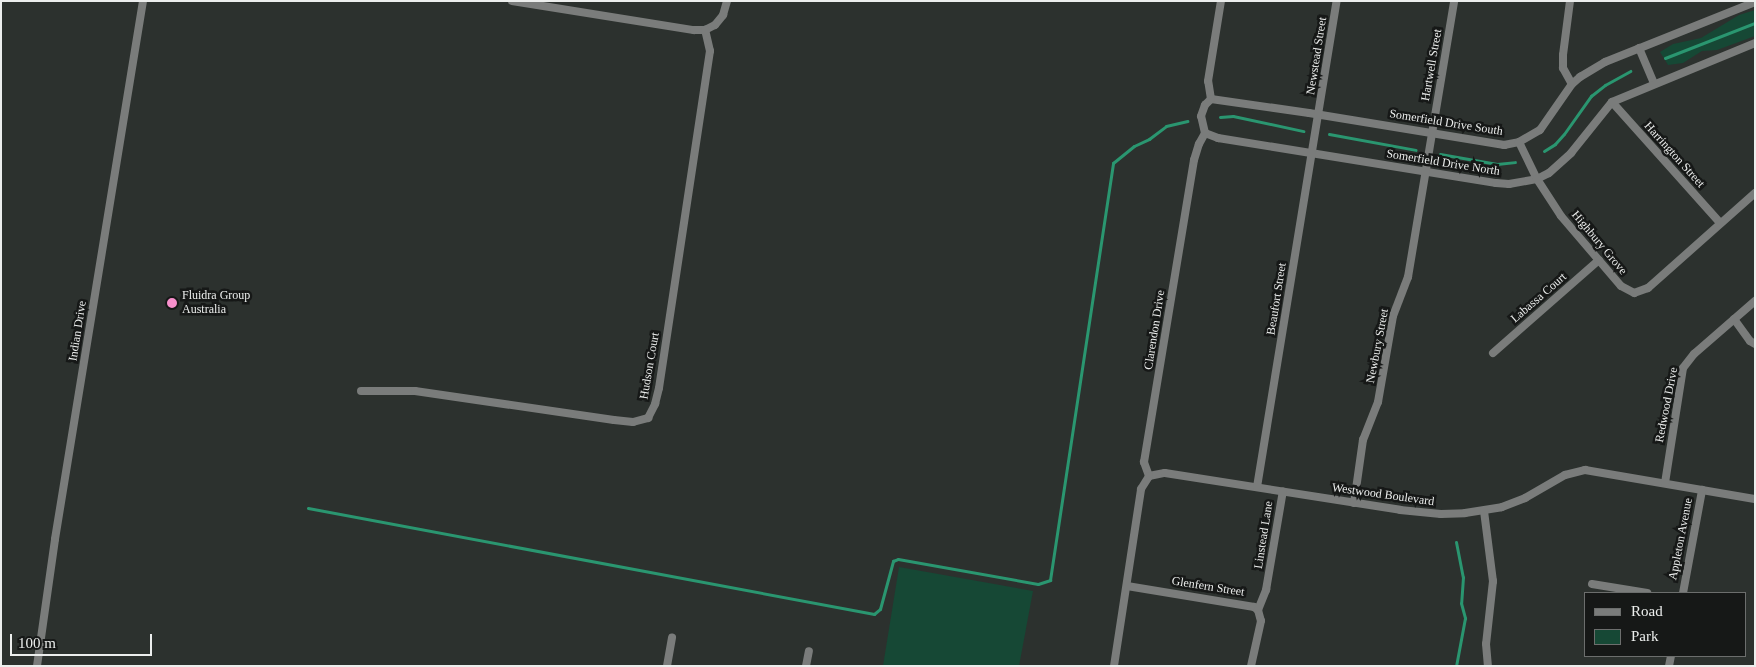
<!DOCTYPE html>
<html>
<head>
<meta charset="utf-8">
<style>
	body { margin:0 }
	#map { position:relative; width:1756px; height:667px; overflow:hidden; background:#2c312e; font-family:Georgia,serif }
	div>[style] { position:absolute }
	.green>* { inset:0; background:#164835 }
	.stream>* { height:3px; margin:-1.5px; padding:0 1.5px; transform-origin:1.5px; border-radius:1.5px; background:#2a9670 }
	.street>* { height:8px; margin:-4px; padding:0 4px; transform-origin:4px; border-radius:4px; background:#7a7c7b }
	.dots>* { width:14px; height:14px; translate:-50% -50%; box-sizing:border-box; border:2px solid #161817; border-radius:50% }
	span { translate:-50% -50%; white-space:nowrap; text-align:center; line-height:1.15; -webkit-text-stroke:5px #161817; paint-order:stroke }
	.street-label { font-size:12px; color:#eceeed }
	.poi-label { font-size:12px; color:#eceeed }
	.left { translate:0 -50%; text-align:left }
	.frame { position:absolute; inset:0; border:2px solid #eceeed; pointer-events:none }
	.legend { position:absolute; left:1584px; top:592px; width:162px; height:65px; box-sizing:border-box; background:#161817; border:1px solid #6c6e6d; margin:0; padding:6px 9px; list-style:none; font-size:15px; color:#eceeed }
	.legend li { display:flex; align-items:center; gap:10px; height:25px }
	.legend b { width:25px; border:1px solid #6c6e6d }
	.scale { position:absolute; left:10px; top:634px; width:142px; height:22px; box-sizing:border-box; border:2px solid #eceeed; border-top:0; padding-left:6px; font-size:15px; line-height:18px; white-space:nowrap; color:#eceeed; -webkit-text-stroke:4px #161817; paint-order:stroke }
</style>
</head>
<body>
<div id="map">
	<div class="green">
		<div style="clip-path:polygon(1755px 10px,1755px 36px,1717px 50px,1702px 51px,1683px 63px,1668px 65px,1660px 52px,1673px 44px,1701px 38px,1739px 15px)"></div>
		<div style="clip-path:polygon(899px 567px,1033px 591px,1019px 666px,883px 666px)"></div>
	</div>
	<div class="stream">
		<div style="left:1665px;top:58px;width:97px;rotate:-21.3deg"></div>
		<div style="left:1220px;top:117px;width:13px;rotate:-4deg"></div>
		<div style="left:1233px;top:116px;width:72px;rotate:12.1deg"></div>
		<div style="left:1329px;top:134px;width:88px;rotate:10.4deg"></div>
		<div style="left:1544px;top:151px;width:13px;rotate:-32deg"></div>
		<div style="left:1555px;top:144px;width:13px;rotate:-48deg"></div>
		<div style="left:1564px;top:134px;width:47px;rotate:-54.6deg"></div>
		<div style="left:1591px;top:96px;width:18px;rotate:-38deg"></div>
		<div style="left:1605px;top:85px;width:29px;rotate:-29deg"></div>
		<div style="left:1440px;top:154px;width:58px;rotate:10deg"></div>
		<div style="left:1497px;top:164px;width:18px;rotate:-6deg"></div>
		<div style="left:308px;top:508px;width:576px;rotate:10.61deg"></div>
		<div style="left:874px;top:614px;width:8px;rotate:-40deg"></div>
		<div style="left:880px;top:609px;width:50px;rotate:-74.8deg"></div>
		<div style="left:893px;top:561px;width:5px;rotate:-22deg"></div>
		<div style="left:898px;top:559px;width:142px;rotate:10.1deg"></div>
		<div style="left:1038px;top:584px;width:13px;rotate:-18deg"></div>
		<div style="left:1050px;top:580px;width:422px;rotate:-81.4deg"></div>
		<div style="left:1113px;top:163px;width:27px;rotate:-39deg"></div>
		<div style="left:1134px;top:146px;width:17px;rotate:-25deg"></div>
		<div style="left:1149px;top:139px;width:21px;rotate:-37deg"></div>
		<div style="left:1166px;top:126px;width:22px;rotate:-13deg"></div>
		<div style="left:1456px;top:542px;width:36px;rotate:79deg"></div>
		<div style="left:1463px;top:577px;width:26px;rotate:94deg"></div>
		<div style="left:1461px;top:603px;width:16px;rotate:75deg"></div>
		<div style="left:1465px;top:618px;width:49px;rotate:100.6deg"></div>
	</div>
	<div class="street">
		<div style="left:512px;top:1px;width:184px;rotate:9.1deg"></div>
		<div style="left:694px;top:30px;width:11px"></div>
		<div style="left:705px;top:30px;width:11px;rotate:-27deg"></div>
		<div style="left:715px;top:25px;width:13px;rotate:-51deg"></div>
		<div style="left:723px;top:15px;width:15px;rotate:-74deg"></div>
		<div style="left:1570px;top:1px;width:54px;rotate:97.4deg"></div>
		<div style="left:1563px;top:55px;width:13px;rotate:90deg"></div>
		<div style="left:1563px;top:68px;width:18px;rotate:61deg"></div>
		<div style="left:1639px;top:48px;width:38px;rotate:67deg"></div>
		<div style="left:1211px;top:99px;width:99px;rotate:8.1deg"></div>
		<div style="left:1309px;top:113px;width:198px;rotate:9.3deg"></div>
		<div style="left:1504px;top:145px;width:15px;rotate:-11deg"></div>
		<div style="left:1519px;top:142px;width:24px;rotate:-30deg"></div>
		<div style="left:1540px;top:130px;width:56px;rotate:-55.2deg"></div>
		<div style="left:1572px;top:84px;width:11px;rotate:-41deg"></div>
		<div style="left:1580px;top:77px;width:29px;rotate:-31deg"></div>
		<div style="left:1605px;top:62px;width:162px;rotate:-21.8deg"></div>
		<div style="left:1211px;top:99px;width:18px;rotate:-99deg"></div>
		<div style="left:1208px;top:81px;width:81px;rotate:-80.8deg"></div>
		<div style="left:1612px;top:102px;width:162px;rotate:48.2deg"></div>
		<div style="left:1205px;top:133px;width:14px;rotate:21deg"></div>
		<div style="left:1218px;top:138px;width:282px;rotate:9.2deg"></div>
		<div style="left:1496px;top:183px;width:13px;rotate:4deg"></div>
		<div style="left:1509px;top:184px;width:28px;rotate:-10deg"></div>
		<div style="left:1537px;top:179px;width:13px;rotate:-27deg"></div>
		<div style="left:1549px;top:173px;width:30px;rotate:-42deg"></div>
		<div style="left:1571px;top:153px;width:65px;rotate:-51.2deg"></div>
		<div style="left:1612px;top:102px;width:155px;rotate:-22.4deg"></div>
		<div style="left:1205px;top:133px;width:17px;rotate:-103deg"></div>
		<div style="left:1201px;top:116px;width:12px;rotate:-70deg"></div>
		<div style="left:1205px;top:105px;width:8px;rotate:-45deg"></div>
		<div style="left:1519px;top:142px;width:41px;rotate:64.1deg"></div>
		<div style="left:1537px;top:179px;width:44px;rotate:57deg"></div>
		<div style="left:1561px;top:216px;width:92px;rotate:49.4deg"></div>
		<div style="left:1621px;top:286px;width:15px;rotate:28deg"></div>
		<div style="left:1634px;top:293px;width:15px;rotate:-20deg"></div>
		<div style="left:1648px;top:288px;width:143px;rotate:-41.6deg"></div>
		<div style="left:1734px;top:319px;width:27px;rotate:54deg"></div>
		<div style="left:1750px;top:341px;width:6px;rotate:31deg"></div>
		<div style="left:1493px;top:353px;width:141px;rotate:-41.3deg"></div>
		<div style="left:361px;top:391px;width:54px"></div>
		<div style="left:415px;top:391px;width:201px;rotate:8.3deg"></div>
		<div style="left:614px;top:420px;width:19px;rotate:6deg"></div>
		<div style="left:633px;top:422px;width:16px;rotate:-15deg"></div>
		<div style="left:648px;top:418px;width:16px;rotate:-63deg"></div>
		<div style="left:655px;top:404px;width:16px;rotate:-76deg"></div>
		<div style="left:659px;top:388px;width:341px;rotate:-81.4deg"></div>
		<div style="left:710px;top:51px;width:22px;rotate:-103deg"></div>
		<div style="left:1149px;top:476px;width:16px;rotate:-11deg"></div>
		<div style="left:1165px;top:473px;width:238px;rotate:8.9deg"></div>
		<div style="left:1400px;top:510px;width:41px;rotate:5.6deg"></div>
		<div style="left:1441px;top:514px;width:24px;rotate:-2deg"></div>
		<div style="left:1465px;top:513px;width:37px;rotate:-9deg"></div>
		<div style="left:1502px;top:507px;width:25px;rotate:-21deg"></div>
		<div style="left:1525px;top:498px;width:46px;rotate:-29.9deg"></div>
		<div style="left:1565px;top:475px;width:21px;rotate:-14deg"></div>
		<div style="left:1585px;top:470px;width:172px;rotate:9.7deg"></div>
		<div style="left:1149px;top:476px;width:15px;rotate:-110deg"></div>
		<div style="left:1144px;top:462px;width:306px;rotate:-80.6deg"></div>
		<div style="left:1194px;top:160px;width:17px;rotate:-73deg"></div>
		<div style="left:1199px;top:144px;width:13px;rotate:-61deg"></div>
		<div style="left:1665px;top:483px;width:116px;rotate:-81.1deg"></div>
		<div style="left:1683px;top:368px;width:18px;rotate:-52deg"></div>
		<div style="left:1694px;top:354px;width:81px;rotate:-41deg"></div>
		<div style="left:1257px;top:487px;width:493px;rotate:-80.7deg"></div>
		<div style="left:1354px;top:503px;width:64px;rotate:-81.9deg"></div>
		<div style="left:1363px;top:440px;width:41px;rotate:-68.5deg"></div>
		<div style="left:1378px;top:402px;width:87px;rotate:-80.1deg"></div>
		<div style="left:1393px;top:316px;width:42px;rotate:-69deg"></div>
		<div style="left:1408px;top:277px;width:280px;rotate:-80.5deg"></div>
		<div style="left:1484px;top:511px;width:71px;rotate:82.7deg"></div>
		<div style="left:1493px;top:581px;width:63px;rotate:96.3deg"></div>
		<div style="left:1486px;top:644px;width:22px;rotate:85deg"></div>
		<div style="left:1592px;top:584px;width:56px;rotate:9.3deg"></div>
		<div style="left:1127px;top:586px;width:129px;rotate:9.4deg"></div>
		<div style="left:1254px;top:607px;width:5px;rotate:37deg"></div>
		<div style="left:1258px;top:610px;width:11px;rotate:75deg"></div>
		<div style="left:1261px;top:621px;width:46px;rotate:102.5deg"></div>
		<div style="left:1683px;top:593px;width:105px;rotate:-79.5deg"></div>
		<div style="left:1258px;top:610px;width:22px;rotate:-68deg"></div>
		<div style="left:1266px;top:590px;width:100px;rotate:-80.3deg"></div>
		<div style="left:37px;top:666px;width:128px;rotate:-81.9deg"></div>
		<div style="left:55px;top:539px;width:545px;rotate:-80.71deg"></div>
		<div style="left:667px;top:666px;width:29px;rotate:-80deg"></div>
		<div style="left:806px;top:666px;width:15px;rotate:-79deg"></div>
		<div style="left:1114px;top:666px;width:179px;rotate:-81.3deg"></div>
		<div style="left:1141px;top:489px;width:15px;rotate:-58deg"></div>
		<div style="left:1669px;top:666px;width:10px;rotate:-79deg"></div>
	</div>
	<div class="dots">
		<div style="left:172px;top:303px;background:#f890cc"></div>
	</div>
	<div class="street-label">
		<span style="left:1317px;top:56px;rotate:-81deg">Newstead Street</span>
		<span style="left:1432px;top:65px;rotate:-80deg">Hartwell Street</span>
		<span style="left:1446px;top:123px;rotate:9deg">Somerfield Drive South</span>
		<span style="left:1674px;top:155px;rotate:48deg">Harrington Street</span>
		<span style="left:1443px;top:163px;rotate:9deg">Somerfield Drive North</span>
		<span style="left:1599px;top:243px;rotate:50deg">Highbury Grove</span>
		<span style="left:1539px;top:298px;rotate:-41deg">Labassa Court</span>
		<span style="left:1277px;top:299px;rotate:-81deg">Beaufort Street</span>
		<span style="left:1155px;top:330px;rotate:-81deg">Clarendon Drive</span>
		<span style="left:78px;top:331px;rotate:-81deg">Indian Drive</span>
		<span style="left:1378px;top:346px;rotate:-79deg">Newbury Street</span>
		<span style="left:650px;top:366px;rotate:-80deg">Hudson Court</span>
		<span style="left:1667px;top:405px;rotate:-79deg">Redwood Drive</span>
		<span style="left:1383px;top:495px;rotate:8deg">Westwood Boulevard</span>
		<span style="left:1264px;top:535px;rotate:-81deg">Linstead Lane</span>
		<span style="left:1681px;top:539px;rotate:-79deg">Appleton Avenue</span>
		<span style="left:1208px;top:587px;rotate:9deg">Glenfern Street</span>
	</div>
	<div class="poi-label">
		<span class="left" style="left:182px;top:303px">Fluidra Group<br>Australia</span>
	</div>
	<div class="frame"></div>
	<ul class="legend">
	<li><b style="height:6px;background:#7a7c7b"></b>Road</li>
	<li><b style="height:14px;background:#164835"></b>Park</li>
	</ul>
	<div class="scale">100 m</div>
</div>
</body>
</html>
